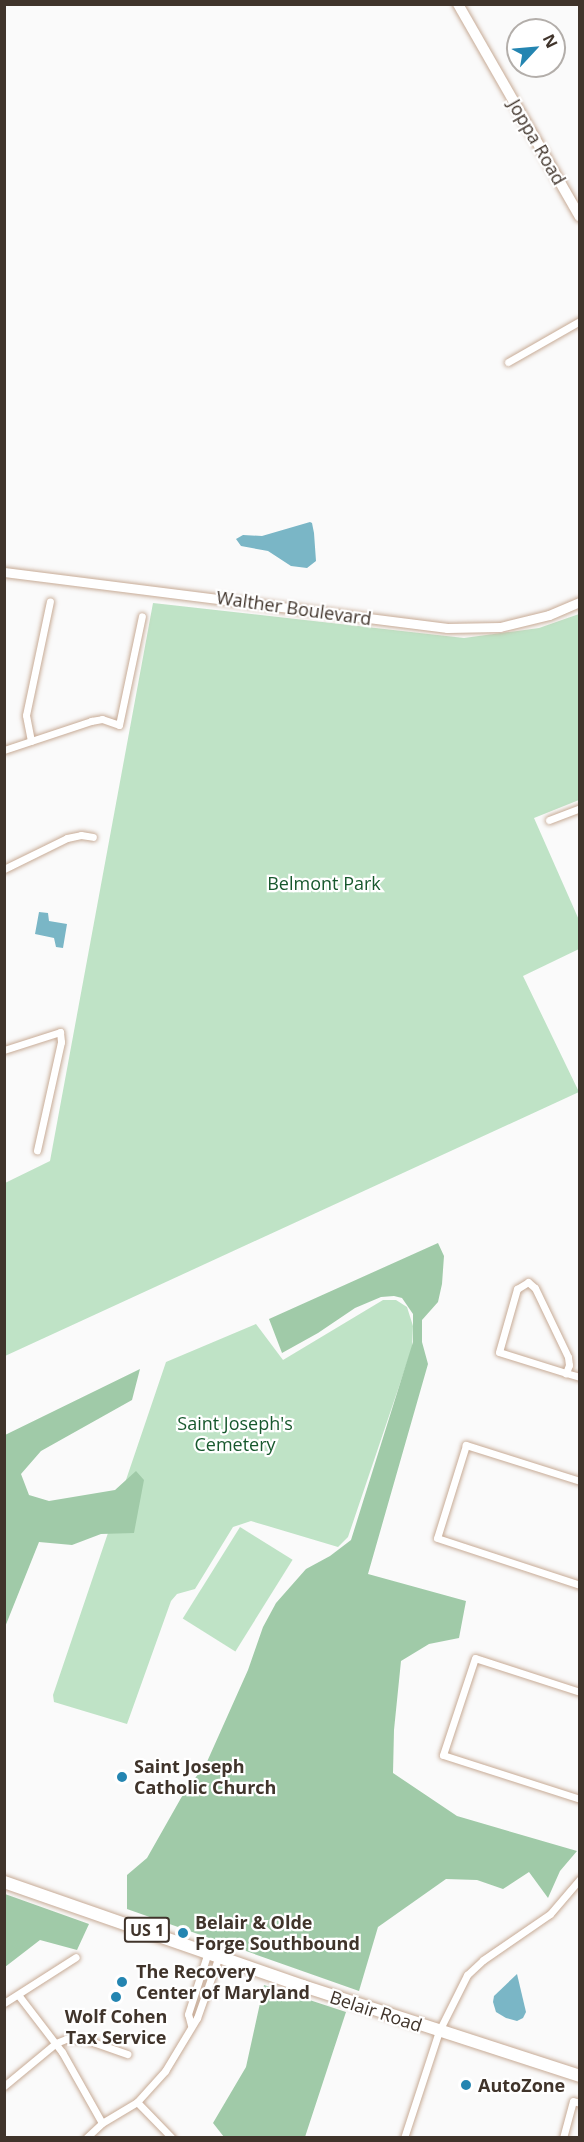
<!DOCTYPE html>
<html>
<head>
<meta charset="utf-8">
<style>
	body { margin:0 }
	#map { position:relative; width:584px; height:2142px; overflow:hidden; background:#fafafa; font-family:"Open Sans",sans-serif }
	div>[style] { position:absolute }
	.green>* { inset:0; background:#bfe3c6; transform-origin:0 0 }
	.forest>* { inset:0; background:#a0caa8 }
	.water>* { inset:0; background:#7ab6c6 }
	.roads { filter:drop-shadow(0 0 2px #c7ab96) drop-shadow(0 0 2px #c7ab96) }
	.minor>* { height:7px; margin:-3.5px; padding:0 3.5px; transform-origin:3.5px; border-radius:3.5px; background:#fff }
	.secondary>* { height:9px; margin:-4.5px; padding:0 4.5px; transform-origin:4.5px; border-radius:4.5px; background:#fff }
	.primary>* { height:10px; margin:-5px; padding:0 5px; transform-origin:5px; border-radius:5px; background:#fff }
	.trunk>* { height:12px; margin:-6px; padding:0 6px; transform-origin:6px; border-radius:6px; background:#fff }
	.dots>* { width:16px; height:16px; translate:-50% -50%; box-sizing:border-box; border:3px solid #fff; border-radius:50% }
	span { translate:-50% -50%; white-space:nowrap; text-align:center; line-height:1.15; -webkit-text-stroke:4.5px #fff; paint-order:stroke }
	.shield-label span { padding:2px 4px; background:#fff; border:2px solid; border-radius:4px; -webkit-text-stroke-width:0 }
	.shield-label { font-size:16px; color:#40342b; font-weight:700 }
	.street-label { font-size:18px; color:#40342b }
	.park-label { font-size:18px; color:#17582d }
	.poi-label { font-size:18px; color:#40342b; font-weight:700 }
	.left { translate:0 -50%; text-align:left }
	.frame { position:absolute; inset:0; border:6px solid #40342b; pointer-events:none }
	.north { position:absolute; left:506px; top:18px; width:60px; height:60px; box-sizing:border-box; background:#fff; border:2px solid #b3aeaa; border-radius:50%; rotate:64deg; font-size:16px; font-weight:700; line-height:24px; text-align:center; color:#40342b }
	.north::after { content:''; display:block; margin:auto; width:21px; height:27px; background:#2485b1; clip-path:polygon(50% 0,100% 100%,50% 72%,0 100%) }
</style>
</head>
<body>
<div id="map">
	<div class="green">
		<div style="clip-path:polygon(153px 603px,464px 638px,539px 628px,579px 614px,579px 800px,534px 818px,579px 920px,579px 949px,523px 976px,579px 1092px,5px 1356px,5px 1183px,50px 1161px)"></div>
		<div style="clip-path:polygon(383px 1300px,396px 1300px,407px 1307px,413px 1326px,412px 1348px,348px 1537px,338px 1547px,251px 1521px,233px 1527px,195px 1589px,177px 1594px,171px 1601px,127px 1724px,54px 1702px,53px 1695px,166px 1362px,256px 1324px,283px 1360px)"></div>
		<div style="left:240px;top:1527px;width:62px;height:108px;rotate:32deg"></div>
	</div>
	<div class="forest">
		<div style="clip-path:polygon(438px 1243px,444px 1256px,442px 1284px,438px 1302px,422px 1320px,422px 1342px,428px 1364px,368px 1574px,466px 1601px,459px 1638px,429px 1644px,401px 1661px,394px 1730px,393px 1773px,457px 1816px,577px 1851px,560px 1871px,548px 1898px,529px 1872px,503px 1889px,477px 1880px,446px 1879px,378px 1927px,359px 1991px,127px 1909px,127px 1875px,147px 1858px,185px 1791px,206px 1764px,248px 1670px,263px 1627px,276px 1603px,306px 1569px,330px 1556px,351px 1540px,413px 1342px,413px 1314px,402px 1298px,394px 1296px,381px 1297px,355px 1308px,318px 1333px,282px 1353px,269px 1319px)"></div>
		<div style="clip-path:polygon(140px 1369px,132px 1400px,41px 1451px,21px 1474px,29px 1495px,49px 1501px,115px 1490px,136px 1471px,144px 1480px,134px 1533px,101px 1534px,72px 1545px,39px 1542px,5px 1627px,5px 1435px)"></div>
		<div style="clip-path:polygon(5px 1894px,89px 1924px,77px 1950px,40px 1940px,5px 1967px)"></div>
		<div style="clip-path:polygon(264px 1985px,346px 2012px,305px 2137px,224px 2137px,213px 2123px,246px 2067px)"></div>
	</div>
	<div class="water">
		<div style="clip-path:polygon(310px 522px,312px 523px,314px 533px,316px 561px,307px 568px,291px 566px,268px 551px,241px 546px,236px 539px,243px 535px,262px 536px)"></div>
		<div style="clip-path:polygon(39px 912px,48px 913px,49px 921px,67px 924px,63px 948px,56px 947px,54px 938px,35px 934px)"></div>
		<div style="clip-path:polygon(517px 1974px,526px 2012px,523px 2018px,517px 2021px,506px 2018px,496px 2012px,493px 2002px,494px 1996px)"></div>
	</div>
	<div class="roads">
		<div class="minor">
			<div style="left:508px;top:362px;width:83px;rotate:-29.7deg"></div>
			<div style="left:31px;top:741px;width:26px;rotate:-101deg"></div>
			<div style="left:26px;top:715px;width:116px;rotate:-78.1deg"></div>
			<div style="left:4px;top:750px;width:92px;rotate:-18.4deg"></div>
			<div style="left:91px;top:721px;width:11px;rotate:-10deg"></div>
			<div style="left:102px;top:719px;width:18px;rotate:19deg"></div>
			<div style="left:119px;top:725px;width:111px;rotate:-78.1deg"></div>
			<div style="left:549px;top:820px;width:33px;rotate:-21deg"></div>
			<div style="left:4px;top:869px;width:70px;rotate:-26.2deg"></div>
			<div style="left:67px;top:838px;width:14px;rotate:-12deg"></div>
			<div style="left:81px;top:835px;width:12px;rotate:9deg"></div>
			<div style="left:4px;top:1050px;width:59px;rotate:-17.8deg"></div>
			<div style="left:60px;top:1032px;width:10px;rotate:84deg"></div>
			<div style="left:61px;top:1042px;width:111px;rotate:102.5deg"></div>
			<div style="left:528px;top:1282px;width:9px;rotate:41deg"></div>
			<div style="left:535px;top:1288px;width:76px;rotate:64.4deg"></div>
			<div style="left:568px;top:1357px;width:8px;rotate:83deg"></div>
			<div style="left:569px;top:1365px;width:9px;rotate:111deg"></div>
			<div style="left:566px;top:1373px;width:70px;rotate:-162.6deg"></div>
			<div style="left:499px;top:1352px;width:66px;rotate:-74.1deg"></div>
			<div style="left:517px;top:1289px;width:13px;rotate:-32deg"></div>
			<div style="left:566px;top:1373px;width:15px;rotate:16deg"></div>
			<div style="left:580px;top:1481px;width:120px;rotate:-162.5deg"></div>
			<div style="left:466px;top:1445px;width:97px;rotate:107.3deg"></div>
			<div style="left:437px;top:1538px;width:151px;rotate:18.2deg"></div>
			<div style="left:580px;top:1692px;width:110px;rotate:-162.1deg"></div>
			<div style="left:475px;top:1658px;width:102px;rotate:108.3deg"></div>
			<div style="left:443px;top:1755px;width:144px;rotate:17.8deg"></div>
			<div style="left:19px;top:1996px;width:71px;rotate:52.5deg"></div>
			<div style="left:62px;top:2052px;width:81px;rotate:60.6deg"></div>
			<div style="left:4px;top:2003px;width:85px;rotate:-32.6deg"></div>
			<div style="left:191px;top:2025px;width:11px;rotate:-105deg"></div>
			<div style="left:188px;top:2014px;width:65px;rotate:-72.1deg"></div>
			<div style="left:4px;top:2086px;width:67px;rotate:-39.6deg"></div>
			<div style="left:56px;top:2043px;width:11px;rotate:-22deg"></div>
			<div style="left:66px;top:2039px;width:18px"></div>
			<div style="left:84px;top:2039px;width:46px;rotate:19.2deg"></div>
			<div style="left:137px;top:2102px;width:50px;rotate:45.8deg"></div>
			<div style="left:86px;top:2138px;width:22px;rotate:-43deg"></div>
			<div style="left:102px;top:2123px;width:41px;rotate:-31deg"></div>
			<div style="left:137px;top:2102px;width:42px;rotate:-47.9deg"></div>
			<div style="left:165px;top:2071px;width:62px;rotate:-58.9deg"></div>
			<div style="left:197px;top:2018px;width:66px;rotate:-70.5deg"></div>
			<div style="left:404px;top:2138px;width:113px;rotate:-71.9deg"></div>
			<div style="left:439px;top:2031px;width:63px;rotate:-63.4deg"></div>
			<div style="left:467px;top:1975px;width:22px;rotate:-43deg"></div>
			<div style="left:483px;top:1960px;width:81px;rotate:-34.5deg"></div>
			<div style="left:550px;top:1914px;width:46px;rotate:-49.4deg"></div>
			<div style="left:563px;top:2138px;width:38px;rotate:-75deg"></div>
			<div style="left:573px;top:2101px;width:7px;rotate:16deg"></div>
		</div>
		<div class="secondary">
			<div style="left:4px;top:572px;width:447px;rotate:7.2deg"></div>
			<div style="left:447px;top:628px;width:53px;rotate:-1.1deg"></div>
			<div style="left:500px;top:627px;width:50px;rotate:-13.8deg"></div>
			<div style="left:549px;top:615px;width:34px;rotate:-23deg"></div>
		</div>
		<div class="primary">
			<div style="left:458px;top:4px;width:245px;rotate:60.2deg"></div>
		</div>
		<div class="trunk">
			<div style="left:4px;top:1882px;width:317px;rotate:19.2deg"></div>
			<div style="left:303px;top:1986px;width:291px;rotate:18deg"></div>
		</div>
	</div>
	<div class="dots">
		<div style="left:122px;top:1777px;background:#2485b1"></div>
		<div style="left:183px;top:1933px;background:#2485b1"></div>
		<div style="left:122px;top:1982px;background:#2485b1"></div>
		<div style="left:116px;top:1997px;background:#2485b1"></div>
		<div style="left:466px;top:2085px;background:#2485b1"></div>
	</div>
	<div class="shield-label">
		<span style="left:147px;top:1930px">US 1</span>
	</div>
	<div class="street-label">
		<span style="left:537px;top:142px;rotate:60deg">Joppa Road</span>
		<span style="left:294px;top:608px;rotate:8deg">Walther Boulevard</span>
		<span style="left:376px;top:2011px;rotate:18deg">Belair Road</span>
	</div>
	<div class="park-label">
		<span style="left:324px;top:883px">Belmont Park</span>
		<span style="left:235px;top:1434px">Saint Joseph's<br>Cemetery</span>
	</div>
	<div class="poi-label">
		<span class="left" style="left:134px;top:1777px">Saint Joseph<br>Catholic Church</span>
		<span class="left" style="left:195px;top:1933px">Belair &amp; Olde<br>Forge Southbound</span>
		<span class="left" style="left:136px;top:1982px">The Recovery<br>Center of Maryland</span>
		<span style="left:116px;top:2027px">Wolf Cohen<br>Tax Service</span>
		<span class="left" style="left:478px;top:2085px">AutoZone</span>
	</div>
	<div class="frame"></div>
	<div class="north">N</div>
</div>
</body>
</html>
